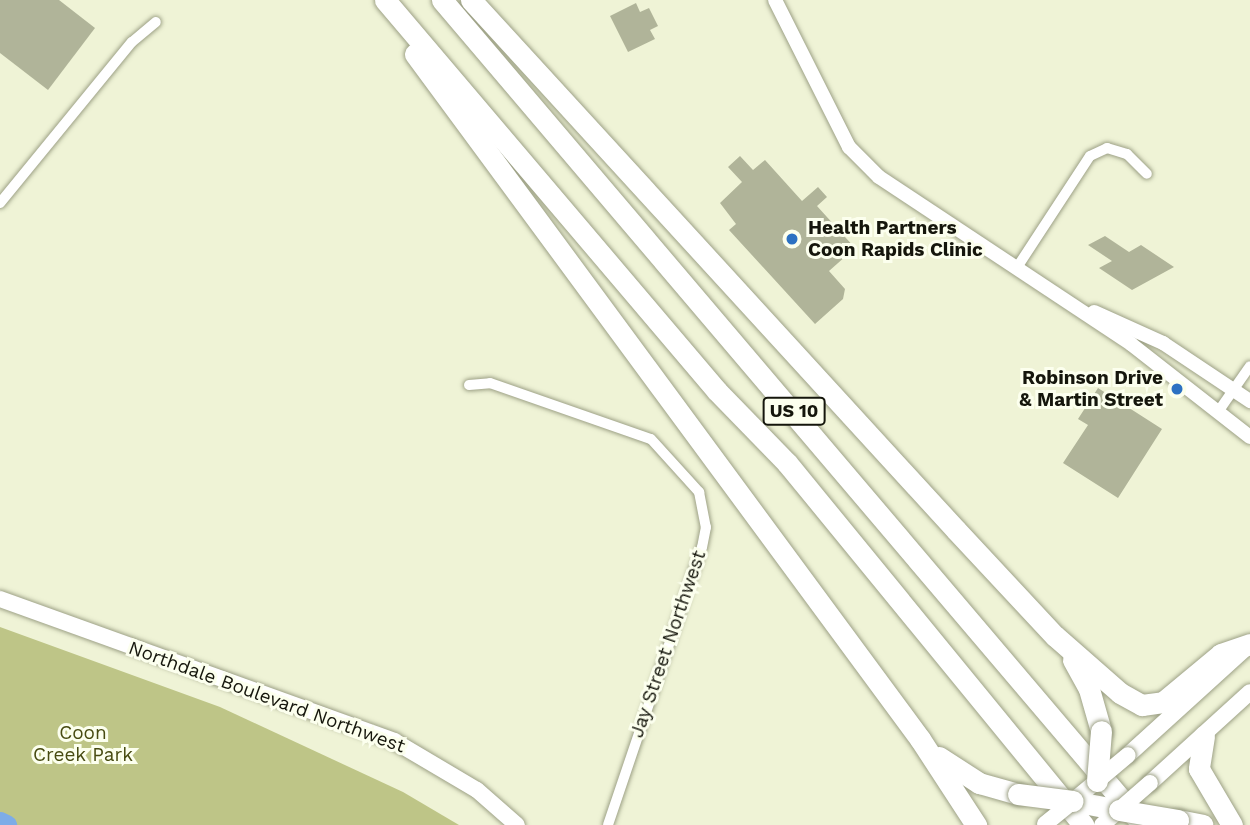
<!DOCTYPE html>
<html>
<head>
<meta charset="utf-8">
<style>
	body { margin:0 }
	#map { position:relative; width:1250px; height:825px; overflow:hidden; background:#eff3d6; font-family:"Work Sans",sans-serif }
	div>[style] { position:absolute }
	.green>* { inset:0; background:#bec587 }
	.river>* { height:21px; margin:-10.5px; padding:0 10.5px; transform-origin:10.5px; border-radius:10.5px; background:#7dace7 }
	.building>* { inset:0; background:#b0b499 }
	.roads { filter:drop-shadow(0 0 2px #9da186) drop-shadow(0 0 2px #9da186) }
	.minor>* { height:10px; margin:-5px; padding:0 5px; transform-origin:5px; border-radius:5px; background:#fff }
	.tertiary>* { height:14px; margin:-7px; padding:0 7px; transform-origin:7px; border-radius:7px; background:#fff }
	.secondary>* { height:16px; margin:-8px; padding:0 8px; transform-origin:8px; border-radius:8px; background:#fff }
	.motorway>* { height:21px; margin:-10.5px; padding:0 10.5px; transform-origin:10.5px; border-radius:10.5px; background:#fff }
	.bridges { filter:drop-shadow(0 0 2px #9da186) drop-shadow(0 0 2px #9da186) }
	.secondary-bridge>* { height:16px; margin:-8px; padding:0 8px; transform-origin:8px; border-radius:8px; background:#fff }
	.motorway-bridge>* { height:21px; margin:-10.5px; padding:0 10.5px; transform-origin:10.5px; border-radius:10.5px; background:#fff }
	.dots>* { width:19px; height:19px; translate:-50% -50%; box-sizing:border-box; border:4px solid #fcffee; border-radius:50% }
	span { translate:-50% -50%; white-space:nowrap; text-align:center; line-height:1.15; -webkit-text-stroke:6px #fcffee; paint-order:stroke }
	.shield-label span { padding:2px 5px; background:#fcffee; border:2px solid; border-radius:5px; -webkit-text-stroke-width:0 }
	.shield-label { font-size:18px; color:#15160c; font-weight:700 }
	.poi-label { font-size:19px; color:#15160c; font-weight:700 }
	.left { translate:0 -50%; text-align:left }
	.right { translate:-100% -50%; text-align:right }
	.street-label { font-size:19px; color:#15160c }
	.park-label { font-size:19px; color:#474b11 }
</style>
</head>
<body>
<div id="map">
	<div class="green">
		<div style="clip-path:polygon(0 627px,220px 707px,403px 792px,459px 825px,0 825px)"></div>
	</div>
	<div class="river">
		<div style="left:0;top:822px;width:7px;rotate:27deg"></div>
	</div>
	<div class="building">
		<div style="clip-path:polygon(0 0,59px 0,95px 28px,48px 90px,0 53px)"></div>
		<div style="clip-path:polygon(636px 3px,640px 12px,649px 8px,658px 26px,650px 30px,655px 39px,628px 52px,610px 16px)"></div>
		<div style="clip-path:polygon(740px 156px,753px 170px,765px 160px,802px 201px,818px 187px,827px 197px,817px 206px,855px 248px,829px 271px,845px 289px,843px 299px,815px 324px,729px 230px,736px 224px,720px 203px,742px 182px,728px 167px)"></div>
		<div style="clip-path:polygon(1105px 236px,1129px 252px,1141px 245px,1174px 267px,1132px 290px,1099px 268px,1112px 261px,1088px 245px)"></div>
		<div style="clip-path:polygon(1098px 388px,1162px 429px,1118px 498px,1063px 463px,1088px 425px,1078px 419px)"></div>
	</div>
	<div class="roads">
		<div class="minor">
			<div style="left:0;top:203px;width:208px;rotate:-50.7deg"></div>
			<div style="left:132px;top:42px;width:31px;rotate:-40deg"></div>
			<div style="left:1016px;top:269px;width:135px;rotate:-56.8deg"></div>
			<div style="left:1090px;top:156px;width:19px;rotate:-25deg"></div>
			<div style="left:1107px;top:148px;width:21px;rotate:17deg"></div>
			<div style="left:1127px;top:154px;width:28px;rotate:45deg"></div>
			<div style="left:469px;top:385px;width:21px;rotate:-5deg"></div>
			<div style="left:490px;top:383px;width:170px;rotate:19.2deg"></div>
			<div style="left:651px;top:439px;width:72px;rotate:47.8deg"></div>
			<div style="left:699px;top:492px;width:36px;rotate:79deg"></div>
			<div style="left:706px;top:527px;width:20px;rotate:101deg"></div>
			<div style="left:702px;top:547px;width:293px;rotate:108.7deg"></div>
			<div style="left:1220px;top:409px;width:52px;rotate:-55.1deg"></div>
		</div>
		<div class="tertiary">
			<div style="left:775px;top:0;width:165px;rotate:63.3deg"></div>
			<div style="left:849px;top:147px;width:42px;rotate:45deg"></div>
			<div style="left:879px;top:177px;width:302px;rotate:33.5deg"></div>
			<div style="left:1131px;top:344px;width:151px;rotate:38deg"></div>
			<div style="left:1094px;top:312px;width:76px;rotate:24.2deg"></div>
			<div style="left:1163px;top:343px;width:105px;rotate:33.7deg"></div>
		</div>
		<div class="secondary">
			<div style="left:0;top:599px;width:419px;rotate:19.8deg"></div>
			<div style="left:394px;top:741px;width:96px;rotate:30.6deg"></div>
			<div style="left:477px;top:790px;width:53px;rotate:41.2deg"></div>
			<div style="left:1128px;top:755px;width:159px;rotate:-42.2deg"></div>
			<div style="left:1150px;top:783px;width:135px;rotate:-42.3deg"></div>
			<div style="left:1073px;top:801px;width:31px;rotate:-40deg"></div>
			<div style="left:1102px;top:825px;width:23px;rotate:-41deg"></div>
		</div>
		<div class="motorway">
			<div style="left:385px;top:0;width:513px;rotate:49.67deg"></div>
			<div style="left:717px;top:391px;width:100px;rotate:45.8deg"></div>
			<div style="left:787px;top:463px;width:468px;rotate:50.7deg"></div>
			<div style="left:442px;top:0;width:1083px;rotate:49.65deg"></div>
			<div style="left:471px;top:0;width:718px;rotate:47.54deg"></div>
			<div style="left:956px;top:530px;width:145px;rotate:47deg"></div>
			<div style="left:1055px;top:636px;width:86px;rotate:41.2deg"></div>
			<div style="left:1120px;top:693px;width:25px;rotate:29deg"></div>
			<div style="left:1142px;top:705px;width:21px;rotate:-8deg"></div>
			<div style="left:1163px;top:702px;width:75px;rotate:-39.6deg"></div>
			<div style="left:1221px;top:654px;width:31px;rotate:-19deg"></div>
			<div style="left:415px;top:54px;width:851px;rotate:53.6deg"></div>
			<div style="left:920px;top:739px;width:103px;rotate:56.9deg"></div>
			<div style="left:1073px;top:660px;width:33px;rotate:61deg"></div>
			<div style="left:1089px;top:689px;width:44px;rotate:74.1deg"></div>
			<div style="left:1204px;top:736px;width:33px;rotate:99deg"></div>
			<div style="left:1199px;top:769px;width:65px;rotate:59.5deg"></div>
			<div style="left:939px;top:757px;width:48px;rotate:33deg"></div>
			<div style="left:979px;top:783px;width:41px;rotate:15.8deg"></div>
			<div style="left:1073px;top:801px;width:47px;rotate:11.1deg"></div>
			<div style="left:1178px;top:820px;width:25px;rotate:11deg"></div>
		</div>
	</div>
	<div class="bridges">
		<div class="secondary-bridge">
			<div style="left:1097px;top:781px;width:40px;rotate:-40deg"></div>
			<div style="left:1119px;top:810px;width:41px;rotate:-41.1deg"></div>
			<div style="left:1045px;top:824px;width:36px;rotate:-39deg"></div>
		</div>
		<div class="motorway-bridge">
			<div style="left:1097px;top:781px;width:50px;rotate:-85.4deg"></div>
			<div style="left:1018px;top:794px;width:55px;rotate:7.3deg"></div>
			<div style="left:1119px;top:810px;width:60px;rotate:9.6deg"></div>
		</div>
	</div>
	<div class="dots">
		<div style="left:792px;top:239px;background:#2c71c2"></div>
		<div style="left:1177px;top:389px;background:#2c71c2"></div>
	</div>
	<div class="shield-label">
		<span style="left:794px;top:411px">US 10</span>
	</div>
	<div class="poi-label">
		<span class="left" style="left:808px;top:239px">Health Partners<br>Coon Rapids Clinic</span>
		<span class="right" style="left:1163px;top:389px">Robinson Drive<br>&amp; Martin Street</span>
	</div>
	<div class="street-label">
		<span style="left:668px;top:644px;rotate:-71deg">Jay Street Northwest</span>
		<span style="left:267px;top:697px;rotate:20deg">Northdale Boulevard Northwest</span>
	</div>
	<div class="park-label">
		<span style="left:83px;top:744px">Coon<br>Creek Park</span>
	</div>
</div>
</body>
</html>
